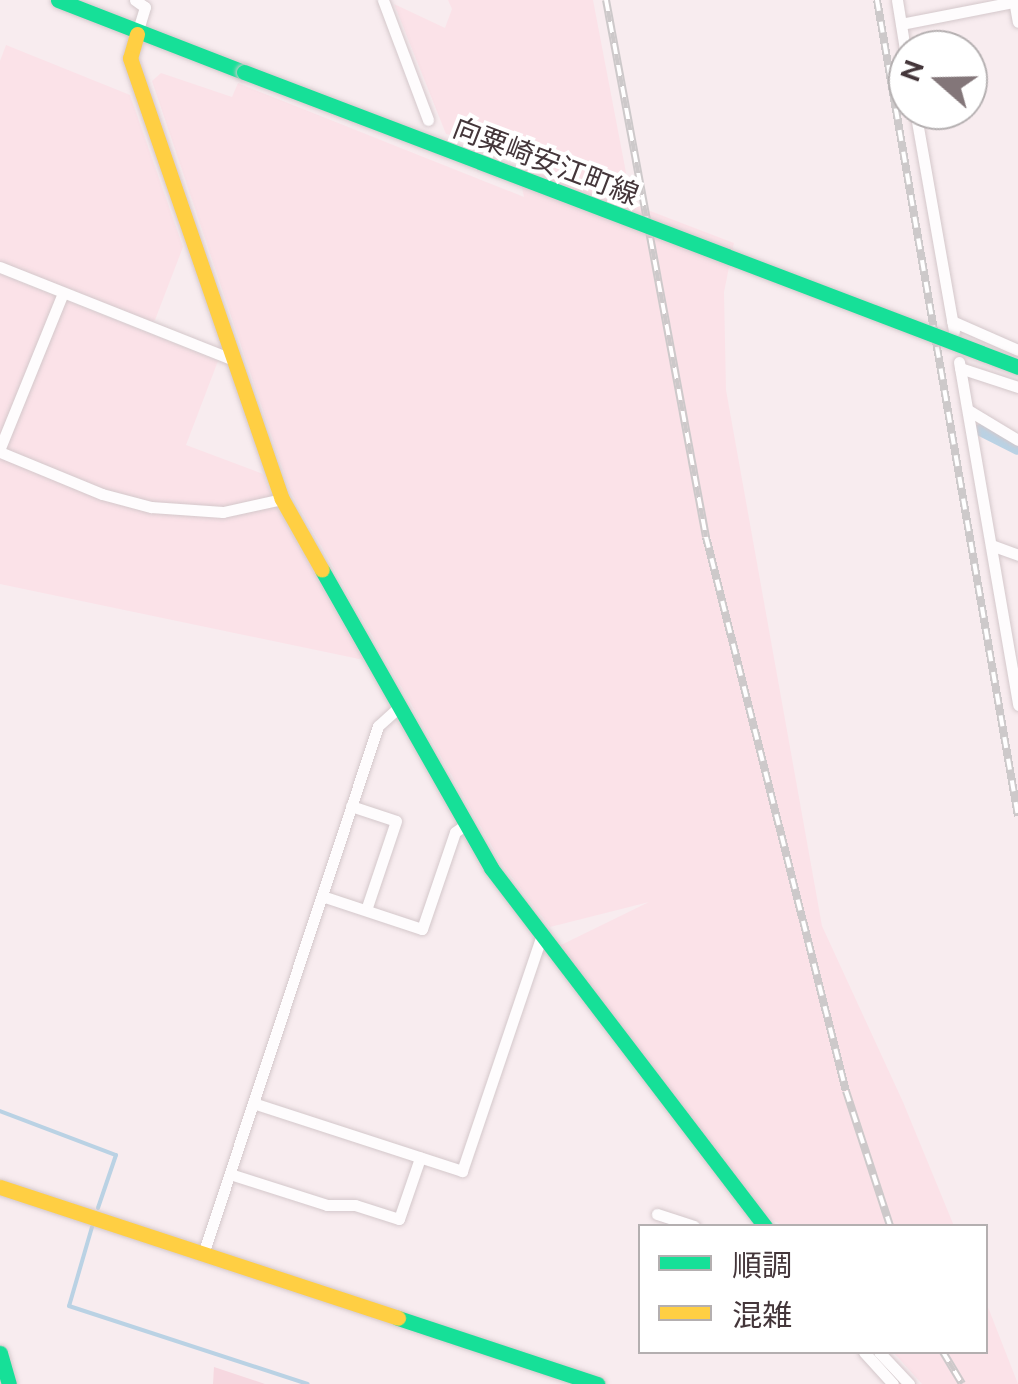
<!DOCTYPE html>
<html>
<head>
<meta charset="utf-8">
<style>
	body { margin:0 }
	#map { position:relative; width:1018px; height:1384px; overflow:hidden; background:#f8ecef; font-family:Ubuntu,"Noto Sans JP",sans-serif }
	div>[style] { position:absolute }
	.built>* { inset:0; background:#fbe2e8 }
	.green>* { inset:0; background:#f6d8e0 }
	.stream>* { height:4px; margin:-2px; padding:0 2px; transform-origin:2px; border-radius:2px; background:#bad2e4 }
	.canal>* { height:12px; margin:-6px; padding:0 6px; transform-origin:6px; border-radius:6px; background:#bad2e4 }
	.roads { filter:drop-shadow(0 0 2px #d4c8cb) drop-shadow(0 0 2px #d4c8cb) }
	.street>* { height:11px; margin:-5.5px; padding:0 5.5px; transform-origin:5.5px; border-radius:5.5px; background:#fefcfd }
	.fast>* { height:15px; margin:-7.5px; padding:0 7.5px; transform-origin:7.5px; border-radius:7.5px; background:#16e098 }
	.slow>* { height:15px; margin:-7.5px; padding:0 7.5px; transform-origin:7.5px; border-radius:7.5px; background:#ffcf43 }
	.rail>* { height:8px; margin-top:-4px; transform-origin:0; background:repeating-linear-gradient(90deg,#fff 0 11px,#cdc9ca 0 22px); box-sizing:border-box; border-block:2px solid #cdc9ca }
	.bridges { filter:drop-shadow(0 0 2px #d4c8cb) drop-shadow(0 0 2px #d4c8cb) }
	.fast-bridge>* { height:15px; margin:-7.5px; padding:0 7.5px; transform-origin:7.5px; border-radius:7.5px; background:#16e098 }
	span { translate:-50% -50%; white-space:nowrap; text-align:center; line-height:1.15; -webkit-text-stroke:8px #fff; paint-order:stroke }
	.street-label { font-size:28px; color:#44363a }
	.legend { position:absolute; left:638px; top:1224px; width:350px; height:130px; box-sizing:border-box; background:#fff; border:2px solid #b4afb0; margin:0; padding:12px 18px; list-style:none; font-size:30px; color:#44363a }
	.legend li { display:flex; align-items:center; gap:20px; height:50px }
	.legend b { width:50px; border:2px solid #b4afb0 }
	.north { position:absolute; left:888px; top:30px; width:100px; height:100px; box-sizing:border-box; background:#fff; border:2px solid #b4afb0; border-radius:50%; rotate:290deg; font-size:28px; font-weight:700; line-height:40px; text-align:center; color:#44363a }
	.north::after { content:''; display:block; margin:auto; width:35px; height:45px; background:#837679; clip-path:polygon(50% 0,100% 100%,50% 72%,0 100%) }
</style>
</head>
<body>
<div id="map">
	<div class="built">
		<div style="clip-path:polygon(448px 0,593px 0,632px 204px,734px 243px,724px 292px,726px 390px,822px 926px,903px 1102px,954px 1226px,783px 1226px,763px 1214px,559px 946px,649px 902px,550px 927px,502px 864px,290px 491px,152px 81px,161px 73px,232px 97px,238px 83px,524px 197px,513px 145px,446px 134px,394px 4px,445px 28px,452px 9px)"></div>
		<div style="clip-path:polygon(6px 45px,130px 95px,183px 247px,155px 320px,150px 322px,0 262px,0 61px)"></div>
		<div style="clip-path:polygon(0 274px,218px 361px,186px 445px,263px 474px,273px 500px,364px 660px,0 584px)"></div>
		<div style="clip-path:polygon(986px 1302px,1018px 1384px,922px 1384px,893px 1352px,986px 1352px)"></div>
	</div>
	<div class="green">
		<div style="clip-path:polygon(214px 1367px,265px 1384px,213px 1384px)"></div>
	</div>
	<div class="stream">
		<div style="left:0;top:1111px;width:124px;rotate:20.8deg"></div>
		<div style="left:116px;top:1155px;width:56px;rotate:108.8deg"></div>
		<div style="left:92px;top:1227px;width:82px;rotate:106.2deg"></div>
		<div style="left:69px;top:1306px;width:251px;rotate:18.1deg"></div>
	</div>
	<div class="canal">
		<div style="left:980px;top:430px;width:42px;rotate:26.6deg"></div>
	</div>
	<div class="roads">
		<div class="street">
			<div style="left:135px;top:0;width:12px;rotate:35deg"></div>
			<div style="left:145px;top:7px;width:28px;rotate:107deg"></div>
			<div style="left:383px;top:0;width:128px;rotate:69.4deg"></div>
			<div style="left:897px;top:0;width:69px;rotate:80.8deg"></div>
			<div style="left:1014px;top:0;width:22px;rotate:80deg"></div>
			<div style="left:901px;top:24px;width:119px;rotate:-11.1deg"></div>
			<div style="left:915px;top:110px;width:225px;rotate:80deg"></div>
			<div style="left:0;top:267px;width:252px;rotate:21.7deg"></div>
			<div style="left:952px;top:321px;width:72px;rotate:23.7deg"></div>
			<div style="left:959px;top:362px;width:348px;rotate:80.2deg"></div>
			<div style="left:960px;top:368px;width:61px;rotate:18.1deg"></div>
			<div style="left:968px;top:410px;width:58px;rotate:31deg"></div>
			<div style="left:0;top:448px;width:167px;rotate:-67.9deg"></div>
			<div style="left:0;top:452px;width:110px;rotate:22.4deg"></div>
			<div style="left:102px;top:494px;width:51px;rotate:14.9deg"></div>
			<div style="left:151px;top:507px;width:72px;rotate:4deg"></div>
			<div style="left:223px;top:512px;width:60px;rotate:-12.4deg"></div>
			<div style="left:991px;top:545px;width:29px;rotate:20deg"></div>
			<div style="left:351px;top:806px;width:47px;rotate:18.4deg"></div>
			<div style="left:396px;top:821px;width:94px;rotate:108.6deg"></div>
			<div style="left:322px;top:896px;width:105px;rotate:18.3deg"></div>
			<div style="left:422px;top:929px;width:102px;rotate:-71.2deg"></div>
			<div style="left:455px;top:832px;width:14px;rotate:-34deg"></div>
			<div style="left:253px;top:1103px;width:220px;rotate:18deg"></div>
			<div style="left:462px;top:1171px;width:249px;rotate:-71.3deg"></div>
			<div style="left:230px;top:1174px;width:102px;rotate:17.7deg"></div>
			<div style="left:327px;top:1205px;width:28px"></div>
			<div style="left:355px;top:1205px;width:46px;rotate:17.7deg"></div>
			<div style="left:399px;top:1219px;width:65px;rotate:-71deg"></div>
			<div style="left:657px;top:1214px;width:39px;rotate:18deg"></div>
			<div style="left:203px;top:1254px;width:556px;rotate:-71.66deg"></div>
			<div style="left:378px;top:726px;width:30px;rotate:-42deg"></div>
			<div style="left:864px;top:1352px;width:43px;rotate:47.8deg"></div>
			<div style="left:879px;top:1352px;width:44px;rotate:46.8deg"></div>
		</div>
		<div class="fast">
			<div style="left:58px;top:0;width:199px;rotate:21.2deg"></div>
			<div style="left:322px;top:570px;width:343px;rotate:60.4deg"></div>
			<div style="left:491px;top:868px;width:451px;rotate:52.6deg"></div>
			<div style="left:398px;top:1318px;width:210px;rotate:18.3deg"></div>
			<div style="left:0;top:1353px;width:32px;rotate:74deg"></div>
		</div>
		<div class="slow">
			<div style="left:137px;top:34px;width:25px;rotate:106deg"></div>
			<div style="left:130px;top:58px;width:466px;rotate:71deg"></div>
			<div style="left:282px;top:499px;width:81px;rotate:60.6deg"></div>
			<div style="left:0;top:1187px;width:419px;rotate:18.2deg"></div>
		</div>
	</div>
	<div class="rail">
		<div style="left:606px;top:0;width:546px;rotate:79.45deg"></div>
		<div style="left:706px;top:537px;width:571px;rotate:75.82deg"></div>
		<div style="left:846px;top:1091px;width:142px;rotate:71.9deg"></div>
		<div style="left:877px;top:0;width:828px;rotate:80.2deg"></div>
		<div style="left:943px;top:1352px;width:37px;rotate:59deg"></div>
	</div>
	<div class="bridges">
		<div class="fast-bridge">
			<div style="left:244px;top:72px;width:828px;rotate:20.86deg"></div>
		</div>
	</div>
	<div class="street-label">
		<span style="left:546px;top:161px;rotate:21deg">向粟崎安江町線</span>
	</div>
	<ul class="legend">
	<li><b style="height:12px;background:#16e098"></b>順調</li>
	<li><b style="height:12px;background:#ffcf43"></b>混雑</li>
	</ul>
	<div class="north">N</div>
</div>
</body>
</html>
